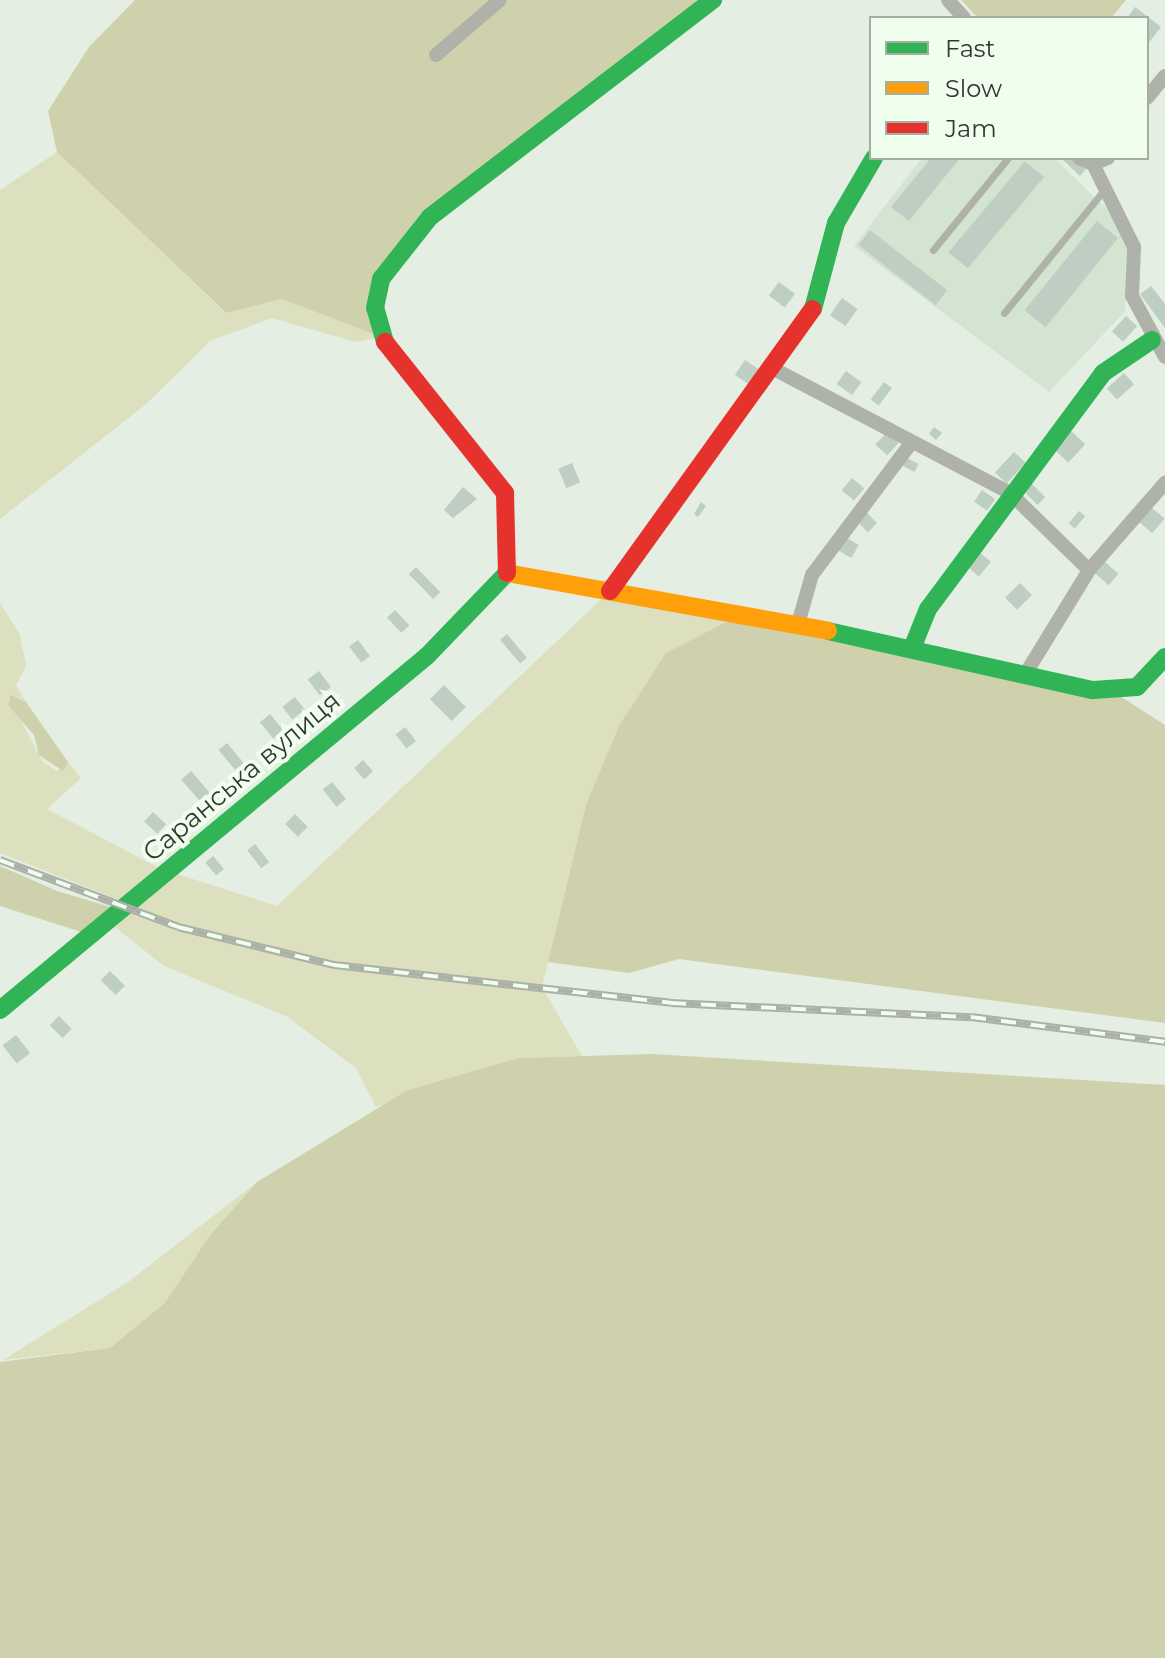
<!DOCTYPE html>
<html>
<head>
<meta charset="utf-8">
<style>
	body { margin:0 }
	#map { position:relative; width:1165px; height:1658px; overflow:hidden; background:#e4eee2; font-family:Montserrat,sans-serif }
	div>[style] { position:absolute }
	.built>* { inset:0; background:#d3e4d1 }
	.green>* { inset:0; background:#dde0be }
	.forest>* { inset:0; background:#ced1ac }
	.building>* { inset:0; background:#becec2; transform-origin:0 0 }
	.lane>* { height:7px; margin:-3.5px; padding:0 3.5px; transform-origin:3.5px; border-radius:3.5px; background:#aeb2a9 }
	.street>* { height:14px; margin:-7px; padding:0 7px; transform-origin:7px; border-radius:7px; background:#aeb2a9 }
	.fast>* { height:18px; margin:-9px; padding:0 9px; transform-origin:9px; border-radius:9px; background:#30b455 }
	.slow>* { height:18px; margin:-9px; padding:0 9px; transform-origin:9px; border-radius:9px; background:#ff9f0a }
	.jam>* { height:18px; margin:-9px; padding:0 9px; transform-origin:9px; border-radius:9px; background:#e5322d }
	.rail>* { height:8px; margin-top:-4px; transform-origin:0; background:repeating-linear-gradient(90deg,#f0feee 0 15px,#abb1a8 0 30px); box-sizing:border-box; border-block:2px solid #abb1a8 }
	span { translate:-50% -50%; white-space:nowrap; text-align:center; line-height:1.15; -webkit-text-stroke:8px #f0feee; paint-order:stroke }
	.street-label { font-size:26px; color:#323831 }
	.legend { position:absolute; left:869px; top:16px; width:280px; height:144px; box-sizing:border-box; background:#f0feee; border:2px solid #a4afa2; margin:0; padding:10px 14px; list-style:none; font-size:24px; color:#323831 }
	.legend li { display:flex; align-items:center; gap:16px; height:40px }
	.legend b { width:40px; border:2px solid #a4afa2 }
</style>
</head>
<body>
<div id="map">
	<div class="built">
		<div style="clip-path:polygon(922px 158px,1054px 158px,1114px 216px,1126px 243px,1125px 311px,1049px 392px,854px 246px)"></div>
	</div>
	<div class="green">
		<div style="clip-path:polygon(57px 152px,225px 313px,282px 299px,381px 337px,356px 342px,272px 318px,210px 341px,145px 405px,0 519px,0 190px)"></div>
		<div style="clip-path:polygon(610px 591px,744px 613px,586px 805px,542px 987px,582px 1056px,518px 1058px,376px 1107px,356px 1068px,286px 1016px,164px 966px,115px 927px,174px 873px,277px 906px)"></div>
		<div style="clip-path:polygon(0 603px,20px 635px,26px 666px,16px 685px,26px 702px,15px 696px,24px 727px,43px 762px,57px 771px,68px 762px,81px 778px,47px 809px,161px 869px,124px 902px,0 853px)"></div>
		<div style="clip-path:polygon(257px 1182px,210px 1235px,165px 1304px,110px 1348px,3px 1360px,128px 1282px)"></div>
	</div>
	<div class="forest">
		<div style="clip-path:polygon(135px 0,713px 0,430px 217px,381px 279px,381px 337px,282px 299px,226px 313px,57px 152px,48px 111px,89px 47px)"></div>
		<div style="clip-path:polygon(961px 0,1126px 0,1111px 18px,978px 18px)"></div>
		<div style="clip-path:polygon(744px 613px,1115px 693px,1165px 725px,1165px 1023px,679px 959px,629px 973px,548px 962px,586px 805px,619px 726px,666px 653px)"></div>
		<div style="clip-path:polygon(11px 695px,26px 702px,68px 762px,63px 771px,39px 755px,34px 735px,8px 705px)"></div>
		<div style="clip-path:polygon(0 866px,57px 891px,124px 911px,97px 937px,0 906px)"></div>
		<div style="clip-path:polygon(652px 1054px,1165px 1085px,1165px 1658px,0 1658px,0 1362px,110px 1348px,165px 1303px,210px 1235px,257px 1182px,406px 1091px,518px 1058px)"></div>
	</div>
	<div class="building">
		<div style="clip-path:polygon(1135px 7px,1161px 27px,1147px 45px,1147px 18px,1127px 18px)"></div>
		<div style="clip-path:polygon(931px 158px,960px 158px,909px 221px,891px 207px)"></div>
		<div style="clip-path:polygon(1061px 158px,1074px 158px,1086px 169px,1080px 176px)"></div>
		<div style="left:1025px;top:161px;width:25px;height:119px;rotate:40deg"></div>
		<div style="left:1097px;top:221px;width:27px;height:115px;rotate:39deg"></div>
		<div style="left:870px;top:230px;width:98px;height:19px;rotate:38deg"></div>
		<div style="left:779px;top:282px;width:20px;height:17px;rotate:37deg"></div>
		<div style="clip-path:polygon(1151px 286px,1165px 304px,1165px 328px,1140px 294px)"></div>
		<div style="left:842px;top:298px;width:19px;height:21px;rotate:35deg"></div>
		<div style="left:1126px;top:316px;width:15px;height:21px;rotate:42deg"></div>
		<div style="left:745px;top:360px;width:18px;height:18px;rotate:34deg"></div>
		<div style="left:846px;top:371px;width:19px;height:16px;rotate:36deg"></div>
		<div style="left:1124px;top:373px;width:15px;height:23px;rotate:48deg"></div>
		<div style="left:884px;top:382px;width:10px;height:22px;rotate:37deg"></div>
		<div style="clip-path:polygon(934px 427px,942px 433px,936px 440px,929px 434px)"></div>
		<div style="left:1070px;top:430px;width:21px;height:25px;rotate:43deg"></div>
		<div style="left:887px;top:432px;width:16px;height:17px;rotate:43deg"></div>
		<div style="left:1014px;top:452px;width:16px;height:28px;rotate:43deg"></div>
		<div style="left:907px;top:458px;width:13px;height:9px;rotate:27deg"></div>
		<div style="left:572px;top:463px;width:21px;height:15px;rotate:67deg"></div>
		<div style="left:852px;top:478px;width:16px;height:16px;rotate:40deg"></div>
		<div style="left:1029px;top:481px;width:23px;height:11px;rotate:45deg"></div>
		<div style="clip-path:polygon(463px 487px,477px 499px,453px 518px,444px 510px)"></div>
		<div style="left:982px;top:490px;width:16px;height:14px;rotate:35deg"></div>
		<div style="clip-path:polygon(701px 502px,706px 506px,698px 517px,694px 514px)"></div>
		<div style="left:1151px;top:507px;width:18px;height:19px;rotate:41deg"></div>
		<div style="left:865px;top:511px;width:17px;height:13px;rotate:45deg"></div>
		<div style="left:1079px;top:511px;width:8px;height:16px;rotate:40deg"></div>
		<div style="left:845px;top:537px;width:16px;height:15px;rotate:30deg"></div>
		<div style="left:978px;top:551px;width:17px;height:19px;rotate:40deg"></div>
		<div style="left:1105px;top:562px;width:18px;height:15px;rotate:41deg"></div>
		<div style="left:416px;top:567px;width:35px;height:10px;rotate:46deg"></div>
		<div style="left:1020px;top:583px;width:17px;height:21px;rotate:45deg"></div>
		<div style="left:395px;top:610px;width:21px;height:11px;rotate:47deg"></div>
		<div style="left:507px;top:634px;width:31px;height:9px;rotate:50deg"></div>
		<div style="left:358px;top:640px;width:20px;height:11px;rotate:53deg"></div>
		<div style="left:319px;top:671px;width:20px;height:14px;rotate:53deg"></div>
		<div style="left:444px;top:685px;width:31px;height:20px;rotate:45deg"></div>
		<div style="left:295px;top:697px;width:16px;height:16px;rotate:52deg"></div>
		<div style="left:270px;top:714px;width:21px;height:13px;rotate:51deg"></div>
		<div style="left:405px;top:727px;width:18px;height:12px;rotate:52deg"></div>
		<div style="left:227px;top:743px;width:26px;height:11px;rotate:50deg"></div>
		<div style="left:363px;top:760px;width:15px;height:12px;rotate:48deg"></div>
		<div style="left:191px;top:771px;width:29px;height:13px;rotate:49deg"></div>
		<div style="left:332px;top:782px;width:22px;height:12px;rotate:51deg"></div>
		<div style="left:153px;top:812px;width:18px;height:13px;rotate:43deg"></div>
		<div style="left:295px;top:814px;width:18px;height:14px;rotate:45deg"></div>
		<div style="left:255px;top:844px;width:23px;height:10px;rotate:52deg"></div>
		<div style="left:213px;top:856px;width:17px;height:10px;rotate:50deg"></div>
		<div style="left:110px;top:971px;width:21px;height:13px;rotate:45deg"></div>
		<div style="left:59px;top:1016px;width:18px;height:13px;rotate:45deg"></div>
		<div style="left:16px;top:1035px;width:23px;height:17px;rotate:52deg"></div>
	</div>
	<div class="lane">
		<div style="left:933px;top:250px;width:119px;rotate:-50.8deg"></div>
		<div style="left:1004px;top:313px;width:159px;rotate:-50.9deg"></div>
	</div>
	<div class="street">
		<div style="left:948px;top:0;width:24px;rotate:48deg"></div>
		<div style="left:436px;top:55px;width:84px;rotate:-40.7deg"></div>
		<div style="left:1147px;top:98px;width:28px;rotate:-51deg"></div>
		<div style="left:1079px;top:158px;width:15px;rotate:23deg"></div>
		<div style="left:1093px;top:164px;width:16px;rotate:-22deg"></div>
		<div style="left:1093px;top:164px;width:93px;rotate:63.7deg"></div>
		<div style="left:1134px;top:247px;width:49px;rotate:92.3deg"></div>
		<div style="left:1132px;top:296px;width:69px;rotate:61.6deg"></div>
		<div style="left:774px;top:369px;width:267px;rotate:27.7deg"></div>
		<div style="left:1010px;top:493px;width:110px;rotate:44.3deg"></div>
		<div style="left:798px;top:624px;width:51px;rotate:-74.1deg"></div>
		<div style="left:812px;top:575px;width:166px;rotate:-53.1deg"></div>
		<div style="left:1026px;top:673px;width:121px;rotate:-58.5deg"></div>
		<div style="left:1089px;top:570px;width:116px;rotate:-48.9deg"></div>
	</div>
	<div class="fast">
		<div style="left:813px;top:309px;width:89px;rotate:-75deg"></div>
		<div style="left:836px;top:223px;width:75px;rotate:-59.7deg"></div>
		<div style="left:385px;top:342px;width:35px;rotate:-106deg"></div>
		<div style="left:375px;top:308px;width:30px;rotate:-78deg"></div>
		<div style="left:381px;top:279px;width:79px;rotate:-51.7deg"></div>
		<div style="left:430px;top:217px;width:357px;rotate:-37.5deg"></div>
		<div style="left:828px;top:631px;width:271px;rotate:12.6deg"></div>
		<div style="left:1093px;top:690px;width:44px;rotate:-3.9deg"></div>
		<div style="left:1137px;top:687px;width:41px;rotate:-47deg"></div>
		<div style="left:913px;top:646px;width:40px;rotate:-68deg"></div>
		<div style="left:928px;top:609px;width:294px;rotate:-53.4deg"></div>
		<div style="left:1103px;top:373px;width:59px;rotate:-34deg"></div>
		<div style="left:0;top:1010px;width:555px;rotate:-39.66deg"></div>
		<div style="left:427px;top:656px;width:115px;rotate:-46.1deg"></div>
	</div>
	<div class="slow">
		<div style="left:507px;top:573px;width:326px;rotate:10.2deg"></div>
	</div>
	<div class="jam">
		<div style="left:385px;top:342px;width:193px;rotate:51.5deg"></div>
		<div style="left:505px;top:493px;width:80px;rotate:88.6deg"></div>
		<div style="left:610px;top:591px;width:347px;rotate:-54.3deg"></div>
	</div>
	<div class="rail">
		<div style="left:0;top:860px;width:190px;rotate:20.6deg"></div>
		<div style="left:178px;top:927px;width:161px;rotate:13.7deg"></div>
		<div style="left:334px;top:965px;width:339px;rotate:6.4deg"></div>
		<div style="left:671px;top:1003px;width:300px;rotate:2.7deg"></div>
		<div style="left:971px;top:1017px;width:196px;rotate:7.3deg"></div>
	</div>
	<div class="street-label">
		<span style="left:242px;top:777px;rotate:-40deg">Саранська вулиця</span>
	</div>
	<ul class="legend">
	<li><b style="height:10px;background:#30b455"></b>Fast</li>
	<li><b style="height:10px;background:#ff9f0a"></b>Slow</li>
	<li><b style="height:10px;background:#e5322d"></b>Jam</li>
	</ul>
</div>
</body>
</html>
